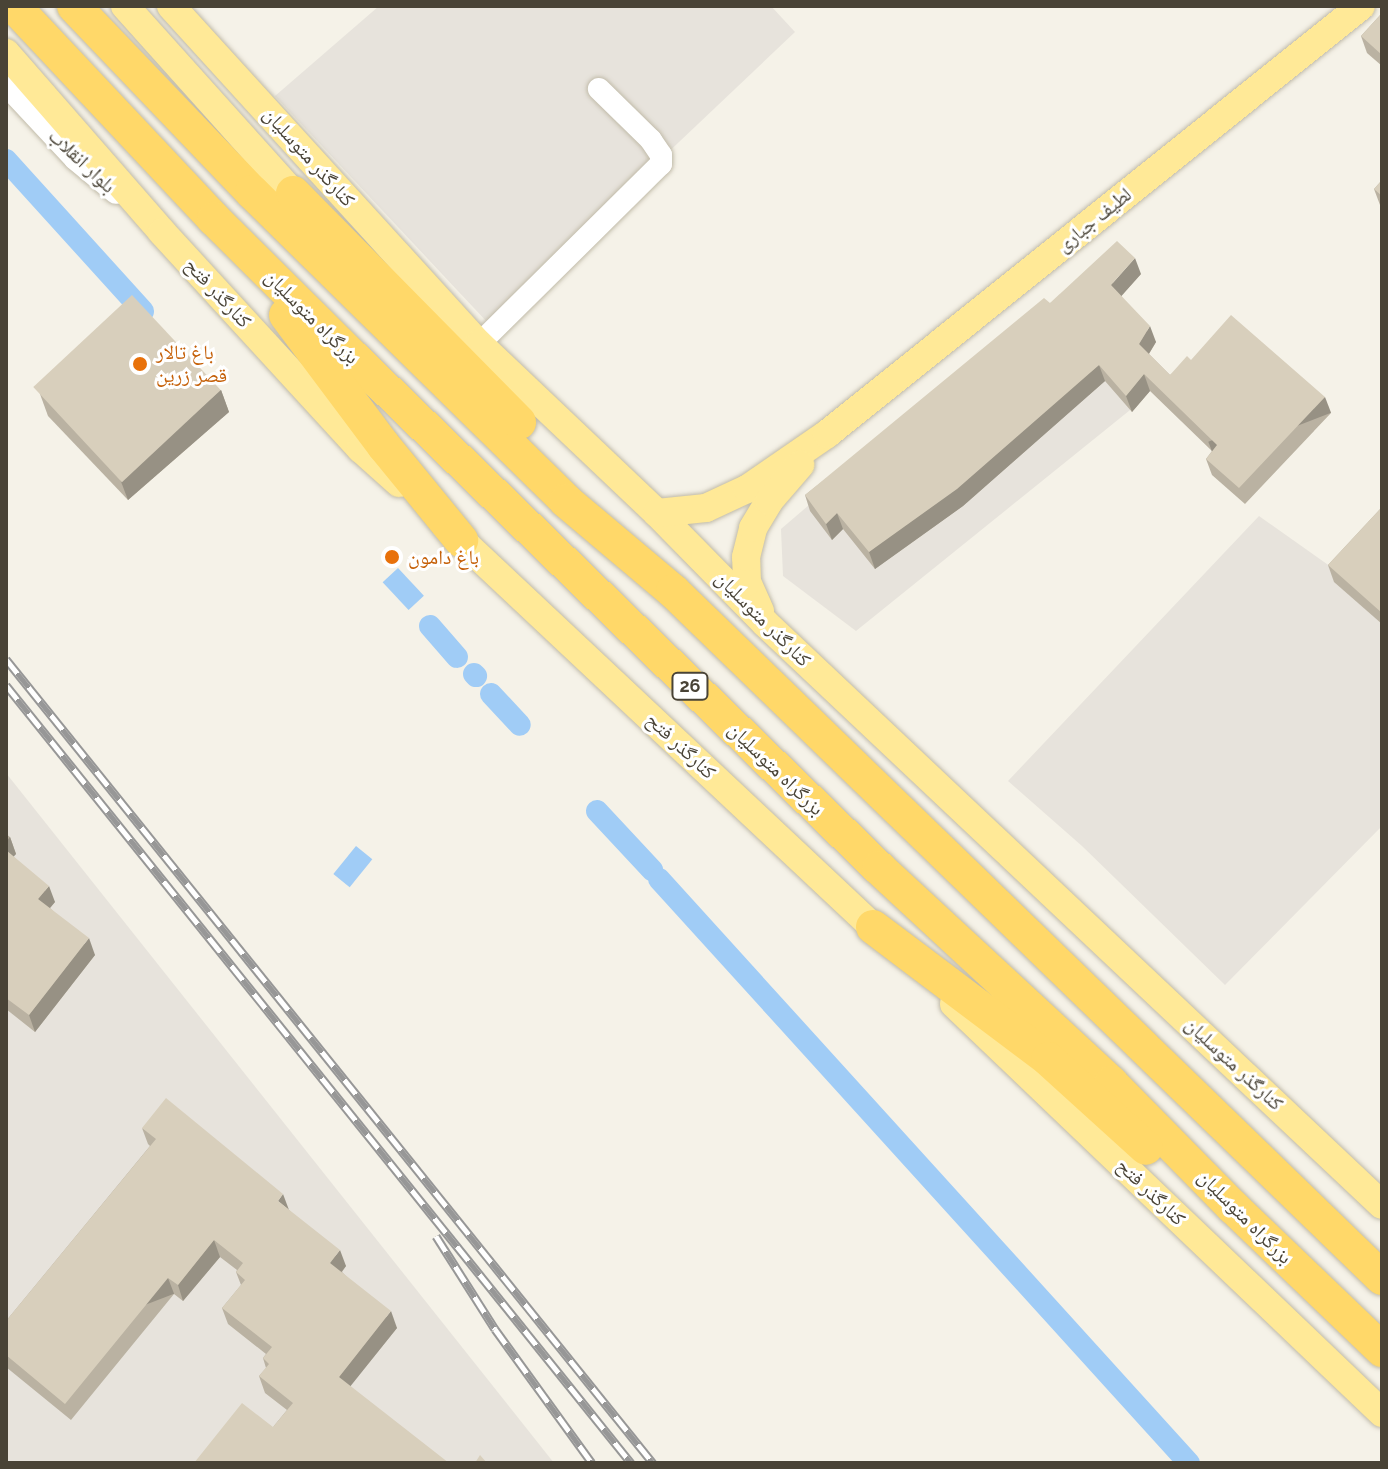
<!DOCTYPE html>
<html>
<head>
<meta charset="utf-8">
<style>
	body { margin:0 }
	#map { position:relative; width:1388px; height:1469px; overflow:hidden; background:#f5f2e8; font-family:Raleway,"Noto Naskh Arabic",sans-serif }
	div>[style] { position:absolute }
	.industrial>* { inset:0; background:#e7e3dc }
	.water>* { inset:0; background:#a0ccf6; transform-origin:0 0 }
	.canal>* { height:22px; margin:-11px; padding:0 11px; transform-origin:11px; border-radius:11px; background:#a0ccf6 }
	.roads { filter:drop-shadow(0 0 2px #c1bba9) drop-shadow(0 0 2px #c1bba9) }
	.minor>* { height:22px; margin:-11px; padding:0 11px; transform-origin:11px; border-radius:11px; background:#fff }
	.major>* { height:28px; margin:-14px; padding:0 14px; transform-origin:14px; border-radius:14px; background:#ffe997 }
	.highway>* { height:34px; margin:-17px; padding:0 17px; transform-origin:17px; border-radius:17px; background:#ffd869 }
	.rail>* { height:9px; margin-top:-4.5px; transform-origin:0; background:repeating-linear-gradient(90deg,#fff 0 18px,#979797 0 36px); box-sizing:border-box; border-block:2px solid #979797 }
	.wall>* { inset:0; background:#bab2a2 }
	.shaded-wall>* { inset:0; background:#979184; transform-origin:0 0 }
	.building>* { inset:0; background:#d8cfbc; transform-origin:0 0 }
	.dots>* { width:22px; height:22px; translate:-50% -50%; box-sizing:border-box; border:4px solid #fff; border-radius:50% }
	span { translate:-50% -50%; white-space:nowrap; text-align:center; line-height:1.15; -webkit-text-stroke:6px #fff; paint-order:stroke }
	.shield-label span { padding:2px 6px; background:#fff; border:2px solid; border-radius:6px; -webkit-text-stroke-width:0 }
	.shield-label { font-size:18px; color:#494336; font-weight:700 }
	.street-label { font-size:20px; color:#494336 }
	.food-label { font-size:20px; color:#c56008 }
	.left { translate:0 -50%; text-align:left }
	.frame { position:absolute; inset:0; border:8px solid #494336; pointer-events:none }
</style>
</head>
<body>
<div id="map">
	<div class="industrial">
		<div style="clip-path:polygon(379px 6px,771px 6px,795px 32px,488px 323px,275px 96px)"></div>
		<div style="clip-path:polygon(1034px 312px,1140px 402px,856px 631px,783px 576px,781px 529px)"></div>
		<div style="clip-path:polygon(1259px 516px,1341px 574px,1382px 529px,1382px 826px,1225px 985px,1082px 846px,1008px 781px)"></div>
		<div style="clip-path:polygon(6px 773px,554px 1463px,6px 1463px)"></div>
	</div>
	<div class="water">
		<div style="left:398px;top:568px;width:38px;height:21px;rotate:47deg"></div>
		<div style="left:356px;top:846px;width:21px;height:36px;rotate:39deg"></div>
	</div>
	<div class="canal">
		<div style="left:6px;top:160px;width:204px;rotate:47.8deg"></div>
		<div style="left:430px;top:626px;width:41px;rotate:48.9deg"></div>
		<div style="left:474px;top:674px;width:3px;rotate:45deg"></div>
		<div style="left:491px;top:694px;width:42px;rotate:46.9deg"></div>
		<div style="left:597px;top:811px;width:81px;rotate:47deg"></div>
		<div style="left:659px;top:879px;width:789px;rotate:47.78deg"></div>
	</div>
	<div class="roads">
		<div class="minor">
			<div style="left:6px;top:85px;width:101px;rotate:47deg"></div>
			<div style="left:75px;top:159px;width:53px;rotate:39.7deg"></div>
			<div style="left:479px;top:344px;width:256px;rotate:-44.7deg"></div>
			<div style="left:661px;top:164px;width:9px;rotate:-90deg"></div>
			<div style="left:661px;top:155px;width:18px;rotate:-124deg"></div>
			<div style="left:651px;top:140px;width:73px;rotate:-135.6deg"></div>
		</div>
		<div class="major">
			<div style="left:125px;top:6px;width:251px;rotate:48.1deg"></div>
			<div style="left:171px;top:6px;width:457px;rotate:47.7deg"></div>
			<div style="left:479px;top:344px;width:245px;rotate:43.5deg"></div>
			<div style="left:657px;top:513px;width:154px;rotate:45.5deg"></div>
			<div style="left:765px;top:623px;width:848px;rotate:43.33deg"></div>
			<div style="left:6px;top:53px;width:237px;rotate:48.9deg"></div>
			<div style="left:162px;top:232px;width:294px;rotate:47.5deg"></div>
			<div style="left:361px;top:449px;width:51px;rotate:41.8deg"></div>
			<div style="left:657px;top:513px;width:49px;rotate:-5.8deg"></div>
			<div style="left:706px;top:508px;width:45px;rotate:-24.9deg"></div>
			<div style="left:747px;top:489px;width:97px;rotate:-34.5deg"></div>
			<div style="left:827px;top:434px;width:684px;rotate:-38.71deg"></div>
			<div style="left:445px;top:525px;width:606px;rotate:43.2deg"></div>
			<div style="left:760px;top:611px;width:32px;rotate:-114deg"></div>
			<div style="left:747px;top:582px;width:25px;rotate:-92deg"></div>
			<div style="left:746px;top:557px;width:30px;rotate:-76deg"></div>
			<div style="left:753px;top:528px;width:31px;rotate:-59deg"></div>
			<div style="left:769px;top:501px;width:48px;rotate:-49.3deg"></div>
			<div style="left:954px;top:1004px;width:592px;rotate:43.7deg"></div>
		</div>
		<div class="highway">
			<div style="left:14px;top:6px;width:292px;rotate:46.8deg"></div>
			<div style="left:214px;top:219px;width:196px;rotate:44.8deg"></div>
			<div style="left:353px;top:357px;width:733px;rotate:44.17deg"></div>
			<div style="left:879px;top:868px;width:316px;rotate:42.8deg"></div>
			<div style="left:1111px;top:1083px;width:174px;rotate:45.5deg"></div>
			<div style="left:1233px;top:1207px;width:207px;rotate:43.8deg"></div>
			<div style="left:74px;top:6px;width:257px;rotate:46.3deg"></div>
			<div style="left:252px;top:192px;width:441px;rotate:44.5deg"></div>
			<div style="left:566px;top:501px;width:140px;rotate:40.1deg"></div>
			<div style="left:673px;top:591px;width:987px;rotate:44.1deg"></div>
			<div style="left:293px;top:193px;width:322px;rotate:45.4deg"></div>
			<div style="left:286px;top:315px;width:164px;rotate:53.2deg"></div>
			<div style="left:384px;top:446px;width:122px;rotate:50.7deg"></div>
			<div style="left:873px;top:927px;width:219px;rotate:37deg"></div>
			<div style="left:1048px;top:1059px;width:132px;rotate:42.2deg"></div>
		</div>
	</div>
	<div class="rail">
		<div style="left:6px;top:659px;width:1032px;rotate:51.18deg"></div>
		<div style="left:6px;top:685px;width:998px;rotate:51.22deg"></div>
		<div style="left:436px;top:1236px;width:110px;rotate:57.6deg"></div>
		<div style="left:495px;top:1329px;width:165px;rotate:54.1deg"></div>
	</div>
	<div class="wall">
		<div style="clip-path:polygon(1382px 13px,1382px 66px,1367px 53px,1361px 36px)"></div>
		<div style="clip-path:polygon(1382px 171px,1382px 207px,1380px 205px,1374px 189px,1382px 180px,1380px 174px)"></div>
		<div style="clip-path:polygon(1141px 274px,1121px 296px,1156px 342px,1149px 354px,1170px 375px,1191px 360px,1331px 413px,1245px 504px,1212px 475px,1206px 459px,1212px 451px,1150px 391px,1132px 412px,1105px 381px,963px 506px,875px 569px,843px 529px,832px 540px,810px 511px,805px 495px,1050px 303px)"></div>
		<div style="clip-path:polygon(221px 390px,229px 412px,128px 500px,48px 416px,40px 394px)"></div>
		<div style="clip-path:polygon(1382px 507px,1382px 624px,1334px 582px,1328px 565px)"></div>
		<div style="clip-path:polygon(6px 834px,10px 837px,16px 854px,13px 856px,55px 902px,50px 908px,95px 955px,35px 1032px,6px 1009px)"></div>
		<div style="clip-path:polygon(142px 1128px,289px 1210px,346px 1266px,342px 1272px,397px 1328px,350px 1386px,273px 1427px,287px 1410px,265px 1393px,259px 1376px,266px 1368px,263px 1358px,266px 1354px,228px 1324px,222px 1308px,241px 1285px,236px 1272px,237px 1270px,220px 1257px,183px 1301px,174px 1294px,71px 1420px,6px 1367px,6px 1321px,150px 1146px,148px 1144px)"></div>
	</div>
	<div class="shaded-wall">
		<div style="clip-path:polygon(1135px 258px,1141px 274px,1117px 301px,1111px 285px)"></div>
		<div style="clip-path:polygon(1150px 326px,1156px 342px,1145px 360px,1139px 344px)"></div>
		<div style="clip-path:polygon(1099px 365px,1105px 381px,963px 506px,875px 569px,869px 552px)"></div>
		<div style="clip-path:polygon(1144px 374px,1150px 391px,1132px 412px,1126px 396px)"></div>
		<div style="clip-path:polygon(221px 390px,229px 412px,128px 500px,120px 479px)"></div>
		<div style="left:1325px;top:397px;width:17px;height:125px;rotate:69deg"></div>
		<div style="clip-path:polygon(837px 513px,843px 529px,832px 540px,826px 524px)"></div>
		<div style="clip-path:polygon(10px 837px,16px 854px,8px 863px,6px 858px,6px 842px)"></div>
		<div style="clip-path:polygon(49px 886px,55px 902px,44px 915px,38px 899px)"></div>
		<div style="clip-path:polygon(89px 938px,95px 955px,35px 1032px,29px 1015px)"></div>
		<div style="clip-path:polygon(283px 1194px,289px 1210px,278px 1201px)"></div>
		<div style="clip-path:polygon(214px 1240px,220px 1257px,183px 1301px,178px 1285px)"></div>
		<div style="clip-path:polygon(340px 1250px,346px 1266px,336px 1279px,330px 1263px)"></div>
		<div style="left:168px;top:1278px;width:17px;height:163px;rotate:69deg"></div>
		<div style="clip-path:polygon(391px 1311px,397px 1328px,345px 1393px,339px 1377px)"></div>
	</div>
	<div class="building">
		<div style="clip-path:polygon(1382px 13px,1382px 55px,1361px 36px)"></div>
		<div style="clip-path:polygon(1382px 180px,1382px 196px,1374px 189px)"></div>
		<div style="clip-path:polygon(1117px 241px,1135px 258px,1111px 285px,1150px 326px,1139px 344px,1170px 375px,1187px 356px,1191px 360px,1231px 315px,1325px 397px,1239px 488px,1206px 459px,1217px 445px,1144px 374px,1126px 396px,1099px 365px,957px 489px,869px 552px,837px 513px,826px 524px,805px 495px,1044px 298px,1050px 303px)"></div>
		<div style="left:132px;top:295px;width:130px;height:135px;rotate:47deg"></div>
		<div style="clip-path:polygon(1382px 507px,1382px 613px,1328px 565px)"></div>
		<div style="clip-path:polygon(6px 850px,49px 886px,38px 899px,89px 938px,29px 1015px,6px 998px)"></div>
		<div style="clip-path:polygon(166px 1098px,283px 1194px,278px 1201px,340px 1250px,330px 1263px,391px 1311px,339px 1377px,449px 1463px,194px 1463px,242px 1403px,273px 1427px,293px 1403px,259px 1376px,269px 1364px,263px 1358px,272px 1347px,222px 1308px,245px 1280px,236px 1272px,243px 1263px,214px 1240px,178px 1285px,168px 1278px,65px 1404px,6px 1355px,6px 1321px,156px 1139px,142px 1128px)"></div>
		<div style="clip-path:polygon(480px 1455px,487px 1463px,475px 1463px)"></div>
	</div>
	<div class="dots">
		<div style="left:140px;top:364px;background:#e8710a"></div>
		<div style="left:392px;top:557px;background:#e8710a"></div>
	</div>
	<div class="shield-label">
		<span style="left:690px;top:686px">26</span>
	</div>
	<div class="street-label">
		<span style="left:309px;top:157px;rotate:48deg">کنارگذر متوسلیان</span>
		<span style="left:82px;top:161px;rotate:43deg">بلوار انقلاب</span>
		<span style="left:1094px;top:220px;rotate:-39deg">لطیف جباری</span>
		<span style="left:218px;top:293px;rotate:47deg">کنارگذر فتح</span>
		<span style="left:312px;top:317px;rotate:45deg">بزرگراه متوسلیان</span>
		<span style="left:763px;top:619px;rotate:45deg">کنارگذر متوسلیان</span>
		<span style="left:681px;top:746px;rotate:43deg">کنارگذر فتح</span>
		<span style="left:776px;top:769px;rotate:44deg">بزرگراه متوسلیان</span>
		<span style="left:1234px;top:1064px;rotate:43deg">کنارگذر متوسلیان</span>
		<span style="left:1151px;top:1192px;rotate:44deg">کنارگذر فتح</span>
		<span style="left:1245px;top:1217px;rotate:45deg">بزرگراه متوسلیان</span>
	</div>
	<div class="food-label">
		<span class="left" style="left:156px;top:364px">باغ تالار<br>قصر زرین</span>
		<span class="left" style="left:408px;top:557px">باغ دامون</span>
	</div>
	<div class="frame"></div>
</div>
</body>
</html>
